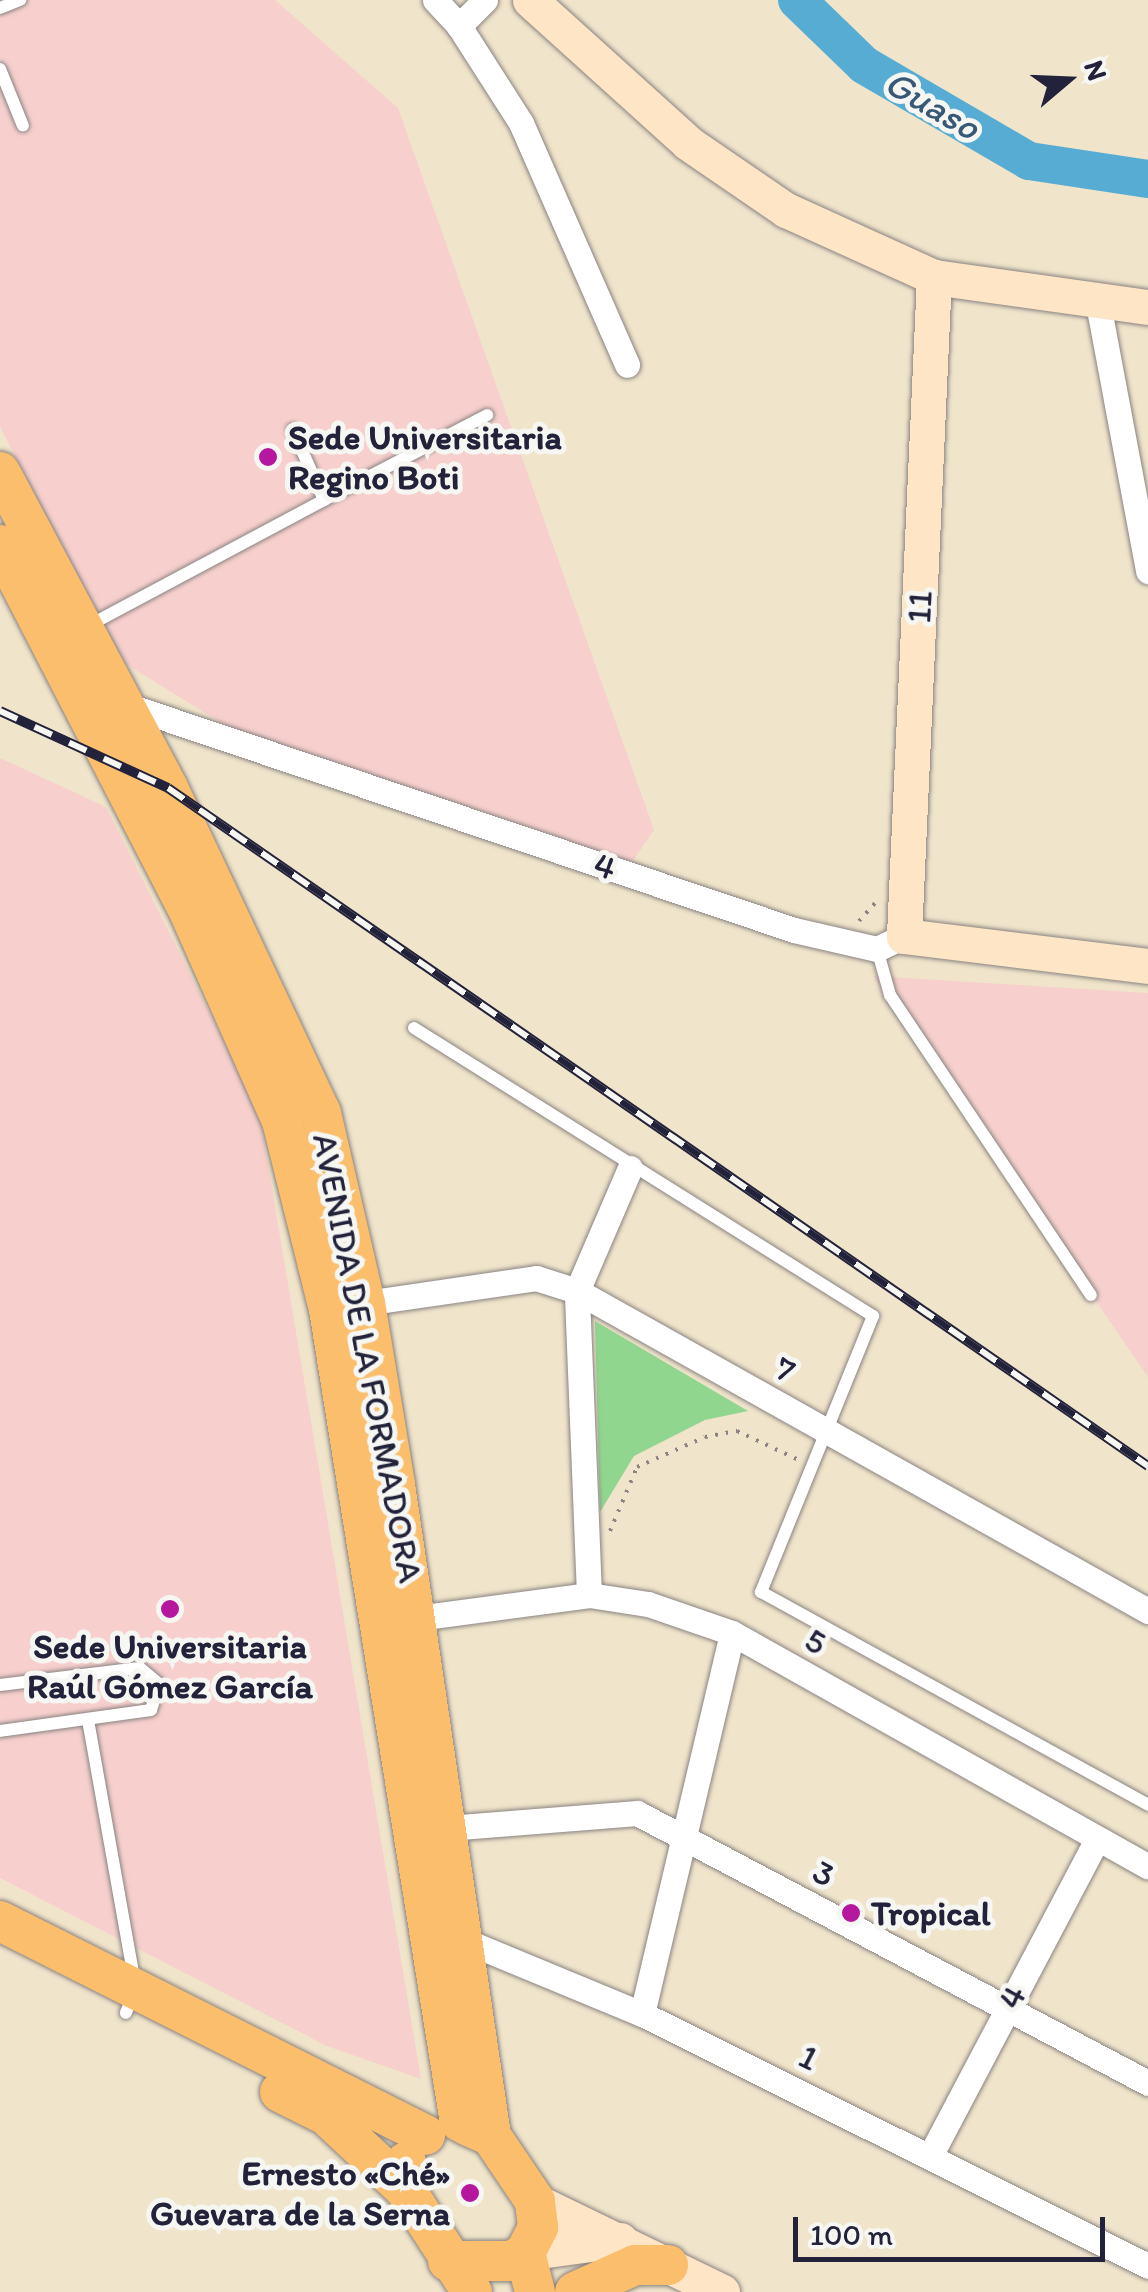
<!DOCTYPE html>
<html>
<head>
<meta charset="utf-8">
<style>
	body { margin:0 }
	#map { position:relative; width:1148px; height:2292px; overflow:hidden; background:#f0e4ca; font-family:Itim,sans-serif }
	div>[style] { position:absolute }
	.built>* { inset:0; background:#f7d0cd }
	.green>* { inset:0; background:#91d68f }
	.river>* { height:38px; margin:-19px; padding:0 19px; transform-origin:19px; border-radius:19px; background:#56acd2 }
	.path>* { height:4px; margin-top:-2px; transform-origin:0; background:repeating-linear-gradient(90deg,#898382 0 2.5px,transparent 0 10.5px) }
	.roads { filter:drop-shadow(0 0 2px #898382) drop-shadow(0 0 2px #898382) }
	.lane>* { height:12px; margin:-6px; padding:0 6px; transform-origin:6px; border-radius:6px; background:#fff }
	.street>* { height:25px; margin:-12.5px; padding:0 12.5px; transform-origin:12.5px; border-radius:12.5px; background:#fff }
	.secondary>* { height:35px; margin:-17.5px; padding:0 17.5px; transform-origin:17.5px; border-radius:17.5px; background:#fde5c5 }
	.primary>* { height:40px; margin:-20px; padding:0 20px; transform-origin:20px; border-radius:20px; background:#fabe6d }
	.rail>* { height:10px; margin-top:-5px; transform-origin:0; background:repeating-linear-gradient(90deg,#f6f6f2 0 19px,#22223b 0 38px); box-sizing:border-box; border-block:2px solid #22223b }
	.dots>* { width:28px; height:28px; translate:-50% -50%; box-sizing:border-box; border:5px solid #f6f6f2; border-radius:50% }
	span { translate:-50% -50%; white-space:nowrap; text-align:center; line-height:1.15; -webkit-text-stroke:10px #f6f6f2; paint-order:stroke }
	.poi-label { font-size:35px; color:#22223b; font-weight:700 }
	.left { translate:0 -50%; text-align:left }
	.right { translate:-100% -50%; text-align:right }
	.street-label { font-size:35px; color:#22223b }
	.water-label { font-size:38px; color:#375977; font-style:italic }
	.north { position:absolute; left:1018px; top:30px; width:100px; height:100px; -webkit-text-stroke:8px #f6f6f2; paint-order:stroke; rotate:71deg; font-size:28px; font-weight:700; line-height:40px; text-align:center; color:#22223b }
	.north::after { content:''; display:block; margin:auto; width:35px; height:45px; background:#22223b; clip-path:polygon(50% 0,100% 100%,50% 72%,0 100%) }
	.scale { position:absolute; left:793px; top:2217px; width:312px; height:45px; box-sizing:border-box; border:5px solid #22223b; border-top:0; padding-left:12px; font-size:30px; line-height:35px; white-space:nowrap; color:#22223b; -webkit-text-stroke:8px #f6f6f2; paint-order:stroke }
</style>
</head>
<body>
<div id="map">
	<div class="built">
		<div style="clip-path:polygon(0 0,275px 0,398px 108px,654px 830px,630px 865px,228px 727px,121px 661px,0 427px)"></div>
		<div style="clip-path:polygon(0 758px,106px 807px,259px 1111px,421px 2079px,327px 2046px,0 1878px)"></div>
		<div style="clip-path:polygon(873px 976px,1148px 993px,1148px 1377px)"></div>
	</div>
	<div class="green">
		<div style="clip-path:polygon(595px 1321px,748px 1411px,705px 1420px,634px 1456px,600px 1512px)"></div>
	</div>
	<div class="river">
		<div style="left:797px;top:0;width:93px;rotate:44.1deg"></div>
		<div style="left:864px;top:65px;width:191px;rotate:30.2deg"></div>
		<div style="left:1029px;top:161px;width:120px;rotate:8.6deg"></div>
	</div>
	<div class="path">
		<div style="left:859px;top:921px;width:25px;rotate:-48deg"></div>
		<div style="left:610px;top:1531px;width:69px;rotate:-67.1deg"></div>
		<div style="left:637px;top:1467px;width:74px;rotate:-23.8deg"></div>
		<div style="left:705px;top:1437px;width:33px;rotate:-11deg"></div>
		<div style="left:737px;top:1431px;width:68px;rotate:25.1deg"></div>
	</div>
	<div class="roads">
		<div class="lane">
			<div style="left:0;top:8px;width:22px;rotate:-22deg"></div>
			<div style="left:0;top:69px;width:61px;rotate:68deg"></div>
			<div style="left:324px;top:500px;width:184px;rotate:-27.5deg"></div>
			<div style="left:88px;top:626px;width:268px;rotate:-28.1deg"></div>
			<div style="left:324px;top:500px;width:77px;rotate:-113.9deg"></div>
			<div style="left:877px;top:949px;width:48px;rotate:74.2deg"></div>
			<div style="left:890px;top:995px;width:361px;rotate:56.2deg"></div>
			<div style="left:414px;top:1028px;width:542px;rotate:32.11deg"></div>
			<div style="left:873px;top:1316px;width:298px;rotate:112.1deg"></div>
			<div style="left:761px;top:1592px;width:442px;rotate:28.8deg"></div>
			<div style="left:0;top:1685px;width:141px;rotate:-6.9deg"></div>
			<div style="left:140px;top:1668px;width:25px;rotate:40deg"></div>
			<div style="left:159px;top:1684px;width:27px;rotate:107deg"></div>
			<div style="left:151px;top:1710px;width:152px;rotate:172.1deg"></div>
			<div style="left:88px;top:1720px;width:273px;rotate:79.9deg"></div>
			<div style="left:136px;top:1989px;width:26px;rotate:113deg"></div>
		</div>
		<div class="street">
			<div style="left:435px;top:0;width:35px;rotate:47deg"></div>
			<div style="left:485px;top:0;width:37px;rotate:135deg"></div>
			<div style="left:459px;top:26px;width:115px;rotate:57.4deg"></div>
			<div style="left:521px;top:123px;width:264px;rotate:66.3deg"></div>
			<div style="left:1097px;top:298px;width:278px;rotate:79.4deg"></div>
			<div style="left:120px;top:703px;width:711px;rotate:18.61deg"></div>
			<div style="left:794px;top:930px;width:85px;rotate:12.9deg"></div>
			<div style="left:877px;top:949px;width:30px;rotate:-26deg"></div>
			<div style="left:365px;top:1303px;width:173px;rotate:-8.3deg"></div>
			<div style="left:536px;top:1278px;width:43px;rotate:17.6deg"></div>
			<div style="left:577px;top:1291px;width:655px;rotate:29.27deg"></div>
			<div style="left:589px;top:1595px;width:304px;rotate:-92.3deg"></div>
			<div style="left:577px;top:1291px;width:134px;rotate:-66.7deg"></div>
			<div style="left:417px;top:1618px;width:174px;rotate:-7.6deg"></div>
			<div style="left:589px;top:1595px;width:60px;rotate:8.7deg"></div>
			<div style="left:648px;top:1604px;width:89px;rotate:19deg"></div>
			<div style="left:732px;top:1633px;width:477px;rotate:29.3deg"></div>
			<div style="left:447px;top:1828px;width:191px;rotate:-4.5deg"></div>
			<div style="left:637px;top:1813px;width:578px;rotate:27.85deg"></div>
			<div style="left:451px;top:1935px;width:207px;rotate:22.5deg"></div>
			<div style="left:642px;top:2014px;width:565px;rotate:26.47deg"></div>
			<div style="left:642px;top:2014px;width:391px;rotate:-76.7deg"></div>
			<div style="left:930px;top:2156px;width:358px;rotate:-62.2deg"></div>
		</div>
		<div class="secondary">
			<div style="left:530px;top:0;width:213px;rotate:42.1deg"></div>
			<div style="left:688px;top:143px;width:119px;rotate:34.4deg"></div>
			<div style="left:786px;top:210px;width:162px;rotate:24.4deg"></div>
			<div style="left:934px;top:277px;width:216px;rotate:8deg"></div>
			<div style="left:934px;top:277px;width:660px;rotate:92.61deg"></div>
			<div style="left:904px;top:936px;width:246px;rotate:7deg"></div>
			<div style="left:535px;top:2201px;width:208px;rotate:25.9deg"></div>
			<div style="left:525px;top:2253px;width:96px;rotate:-7.8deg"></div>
		</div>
		<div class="primary">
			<div style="left:0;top:472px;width:358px;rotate:62deg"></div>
			<div style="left:168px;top:788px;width:359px;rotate:64.8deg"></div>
			<div style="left:321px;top:1113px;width:195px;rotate:77deg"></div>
			<div style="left:365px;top:1303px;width:184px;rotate:80.6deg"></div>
			<div style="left:395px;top:1485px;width:658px;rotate:81.61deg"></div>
			<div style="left:0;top:545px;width:410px;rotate:62.7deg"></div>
			<div style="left:188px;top:909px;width:232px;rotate:66.1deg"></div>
			<div style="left:282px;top:1121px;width:194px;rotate:76deg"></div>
			<div style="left:329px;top:1309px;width:823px;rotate:80.85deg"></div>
			<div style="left:0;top:1921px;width:476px;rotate:26.7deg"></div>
			<div style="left:280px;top:2092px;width:51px;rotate:26.6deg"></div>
			<div style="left:326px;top:2115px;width:108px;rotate:43.1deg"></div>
			<div style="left:406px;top:2162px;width:27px;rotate:92deg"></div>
			<div style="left:405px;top:2189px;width:123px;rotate:57deg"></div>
			<div style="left:525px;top:2253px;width:40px;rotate:75.6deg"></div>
			<div style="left:448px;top:2261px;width:64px"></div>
			<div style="left:512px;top:2261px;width:15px;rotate:-32deg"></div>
			<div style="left:525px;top:2253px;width:29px;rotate:-63deg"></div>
			<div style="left:538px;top:2227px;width:26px;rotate:-97deg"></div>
			<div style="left:535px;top:2201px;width:78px;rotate:-124.1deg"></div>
			<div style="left:491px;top:2136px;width:27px;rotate:-156deg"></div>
			<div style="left:575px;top:2292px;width:66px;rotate:-24.2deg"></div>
			<div style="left:635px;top:2265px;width:33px"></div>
		</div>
	</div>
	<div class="rail">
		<div style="left:0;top:711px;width:185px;rotate:24.6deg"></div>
		<div style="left:168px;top:788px;width:1192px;rotate:34.68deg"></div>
	</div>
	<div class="dots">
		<div style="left:268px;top:457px;background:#b5179e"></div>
		<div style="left:170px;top:1609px;background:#b5179e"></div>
		<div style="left:851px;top:1913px;background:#b5179e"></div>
		<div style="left:470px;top:2193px;background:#b5179e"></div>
	</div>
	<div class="poi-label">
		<span class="left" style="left:288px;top:457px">Sede Universitaria<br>Regino Boti</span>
		<span style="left:170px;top:1666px">Sede Universitaria<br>Raúl Gómez García</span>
		<span class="left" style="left:871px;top:1913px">Tropical</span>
		<span class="right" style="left:450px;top:2193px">Ernesto «Ché»<br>Guevara de la Serna</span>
	</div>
	<div class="street-label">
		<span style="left:919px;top:607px;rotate:-87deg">11</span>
		<span style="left:605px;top:866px;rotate:19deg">4</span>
		<span style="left:368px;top:1358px;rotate:79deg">AVENIDA DE LA FORMADORA</span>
		<span style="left:785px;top:1369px;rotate:30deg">7</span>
		<span style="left:816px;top:1641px;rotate:29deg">5</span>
		<span style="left:824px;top:1873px;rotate:28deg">3</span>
		<span style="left:1012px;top:1997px;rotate:-62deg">4</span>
		<span style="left:809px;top:2057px;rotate:26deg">1</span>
	</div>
	<div class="water-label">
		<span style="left:932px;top:105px;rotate:30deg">Guaso</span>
	</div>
	<div class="north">N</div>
	<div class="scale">100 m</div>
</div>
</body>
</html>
